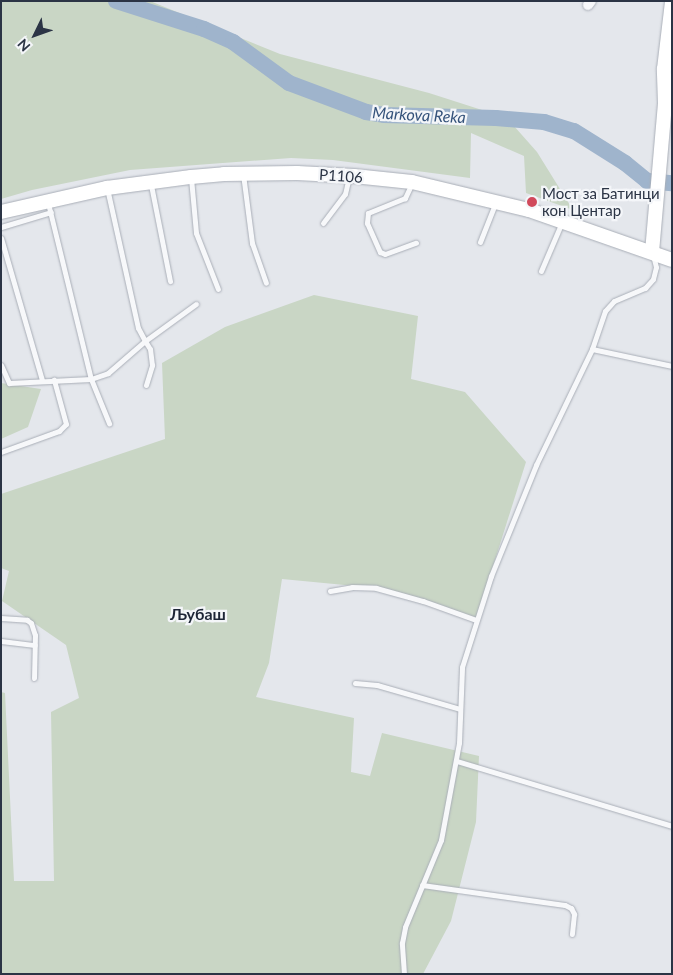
<!DOCTYPE html>
<html>
<head>
<meta charset="utf-8">
<style>
	body { margin:0 }
	#map { position:relative; width:673px; height:975px; overflow:hidden; background:#e4e7ec; font-family:Lato,sans-serif }
	div>[style] { position:absolute }
	.green>* { inset:0; background:#c9d6c5 }
	.river>* { height:16px; margin:-8px; padding:0 8px; transform-origin:8px; border-radius:8px; background:#9fb4cc }
	.roads { filter:drop-shadow(0 0 1px #a9aeb7) drop-shadow(0 0 1px #a9aeb7) }
	.lane>* { height:5px; margin:-2.5px; padding:0 2.5px; transform-origin:2.5px; border-radius:2.5px; background:#f7f8fa }
	.street>* { height:10px; margin:-5px; padding:0 5px; transform-origin:5px; border-radius:5px; background:#f7f8fa }
	.secondary>* { height:14px; margin:-7px; padding:0 7px; transform-origin:7px; border-radius:7px; background:#fff }
	.dots>* { width:14px; height:14px; translate:-50% -50%; box-sizing:border-box; border:2px solid #f4f6f9; border-radius:50% }
	span { translate:-50% -50%; white-space:nowrap; text-align:center; line-height:1.15; -webkit-text-stroke:4.5px #f4f6f9; paint-order:stroke }
	.street-label { font-size:15px; color:#2b3445 }
	.poi-label { font-size:15px; color:#2b3445 }
	.left { translate:0 -50%; text-align:left }
	.water-label { font-size:16px; color:#34527a; font-style:italic }
	.neighbourhood-label { font-size:16px; color:#1d2536; font-weight:700 }
	.frame { position:absolute; inset:0; border:2px solid #2b3445; pointer-events:none }
	.north { position:absolute; left:10px; top:10px; width:50px; height:50px; -webkit-text-stroke:4px #f4f6f9; paint-order:stroke; rotate:228deg; font-size:14px; font-weight:700; line-height:20px; text-align:center; color:#2b3445 }
	.north::after { content:''; display:block; margin:auto; width:18px; height:22px; background:#2b3445; clip-path:polygon(50% 0,100% 100%,50% 72%,0 100%) }
</style>
</head>
<body>
<div id="map">
	<div class="green">
		<div style="clip-path:polygon(1px 1px,150px 1px,280px 54px,429px 93px,507px 118px,537px 152px,573px 210px,526px 193px,524px 156px,471px 133px,470px 178px,333px 160px,291px 158px,130px 170px,32px 190px,1px 199px)"></div>
		<div style="clip-path:polygon(314px 295px,418px 316px,411px 379px,465px 392px,526px 462px,476px 620px,376px 588px,282px 579px,269px 663px,256px 697px,354px 718px,351px 772px,370px 776px,382px 733px,479px 756px,476px 822px,451px 921px,423px 974px,1px 974px,1px 692px,5px 693px,14px 881px,54px 881px,51px 712px,79px 698px,66px 645px,2px 601px,9px 571px,1px 568px,1px 494px,165px 439px,162px 363px,225px 327px)"></div>
		<div style="clip-path:polygon(1px 383px,41px 389px,28px 427px,1px 439px)"></div>
	</div>
	<div class="river">
		<div style="left:116px;top:1px;width:92px;rotate:17.7deg"></div>
		<div style="left:204px;top:29px;width:32px;rotate:24deg"></div>
		<div style="left:233px;top:42px;width:69px;rotate:36.2deg"></div>
		<div style="left:289px;top:83px;width:82px;rotate:20.6deg"></div>
		<div style="left:366px;top:112px;width:18px;rotate:9deg"></div>
		<div style="left:384px;top:115px;width:112px;rotate:1.5deg"></div>
		<div style="left:496px;top:118px;width:48px;rotate:4.8deg"></div>
		<div style="left:544px;top:122px;width:31px;rotate:17deg"></div>
		<div style="left:574px;top:131px;width:60px;rotate:32.1deg"></div>
		<div style="left:625px;top:163px;width:28px;rotate:39deg"></div>
		<div style="left:647px;top:181px;width:25px;rotate:5deg"></div>
	</div>
	<div class="roads">
		<div class="lane">
			<div style="left:243px;top:174px;width:70px;rotate:82.6deg"></div>
			<div style="left:252px;top:243px;width:42px;rotate:70.7deg"></div>
			<div style="left:191px;top:178px;width:55px;rotate:84.8deg"></div>
			<div style="left:196px;top:233px;width:60px;rotate:68.6deg"></div>
			<div style="left:412px;top:183px;width:17px;rotate:115deg"></div>
			<div style="left:405px;top:198px;width:40px;rotate:158deg"></div>
			<div style="left:368px;top:213px;width:10px;rotate:96deg"></div>
			<div style="left:367px;top:223px;width:32px;rotate:66deg"></div>
			<div style="left:380px;top:252px;width:5px;rotate:22deg"></div>
			<div style="left:385px;top:254px;width:33px;rotate:-20deg"></div>
			<div style="left:151px;top:185px;width:98px;rotate:78.8deg"></div>
			<div style="left:48px;top:203px;width:181px;rotate:76.3deg"></div>
			<div style="left:91px;top:379px;width:48px;rotate:67.8deg"></div>
			<div style="left:323px;top:223px;width:36px;rotate:-53deg"></div>
			<div style="left:345px;top:194px;width:18px;rotate:-77deg"></div>
			<div style="left:1px;top:227px;width:52px;rotate:-16.7deg"></div>
			<div style="left:1px;top:238px;width:148px;rotate:73.9deg"></div>
			<div style="left:480px;top:242px;width:41px;rotate:-68.5deg"></div>
			<div style="left:541px;top:271px;width:53px;rotate:-66.8deg"></div>
			<div style="left:592px;top:349px;width:82px;rotate:12deg"></div>
			<div style="left:1px;top:365px;width:20px;rotate:66deg"></div>
			<div style="left:9px;top:383px;width:82px;rotate:-2.8deg"></div>
			<div style="left:91px;top:379px;width:18px;rotate:-19deg"></div>
			<div style="left:108px;top:373px;width:49px;rotate:-40.9deg"></div>
			<div style="left:145px;top:341px;width:15px;rotate:-118deg"></div>
			<div style="left:138px;top:328px;width:143px;rotate:-102.5deg"></div>
			<div style="left:146px;top:385px;width:21px;rotate:-73deg"></div>
			<div style="left:152px;top:365px;width:16px;rotate:-97deg"></div>
			<div style="left:150px;top:349px;width:9px;rotate:-122deg"></div>
			<div style="left:145px;top:341px;width:63px;rotate:-36deg"></div>
			<div style="left:1px;top:452px;width:62px;rotate:-19.9deg"></div>
			<div style="left:59px;top:431px;width:10px;rotate:-45deg"></div>
			<div style="left:66px;top:424px;width:46px;rotate:-105.3deg"></div>
			<div style="left:330px;top:591px;width:22px;rotate:-10deg"></div>
			<div style="left:352px;top:587px;width:24px;rotate:2deg"></div>
			<div style="left:376px;top:588px;width:49px;rotate:15.5deg"></div>
			<div style="left:423px;top:601px;width:56px;rotate:19.7deg"></div>
			<div style="left:1px;top:618px;width:26px;rotate:4deg"></div>
			<div style="left:27px;top:620px;width:5px;rotate:37deg"></div>
			<div style="left:31px;top:623px;width:13px;rotate:72deg"></div>
			<div style="left:35px;top:635px;width:43px;rotate:91.3deg"></div>
			<div style="left:1px;top:641px;width:34px;rotate:7deg"></div>
			<div style="left:355px;top:683px;width:22px;rotate:5deg"></div>
			<div style="left:377px;top:685px;width:86px;rotate:16.1deg"></div>
			<div style="left:457px;top:761px;width:225px;rotate:16.8deg"></div>
			<div style="left:422px;top:885px;width:144px;rotate:8deg"></div>
			<div style="left:565px;top:905px;width:7px;rotate:27deg"></div>
			<div style="left:571px;top:908px;width:7px;rotate:63deg"></div>
			<div style="left:574px;top:914px;width:20px;rotate:96deg"></div>
			<div style="left:404px;top:974px;width:31px;rotate:-94deg"></div>
			<div style="left:402px;top:943px;width:16px;rotate:-79deg"></div>
			<div style="left:405px;top:927px;width:94px;rotate:-67.5deg"></div>
			<div style="left:441px;top:840px;width:99px;rotate:-79.5deg"></div>
			<div style="left:459px;top:743px;width:76px;rotate:-87.7deg"></div>
			<div style="left:462px;top:667px;width:96px;rotate:-72.3deg"></div>
			<div style="left:491px;top:576px;width:120px;rotate:-67.9deg"></div>
			<div style="left:536px;top:465px;width:129px;rotate:-64.2deg"></div>
			<div style="left:592px;top:349px;width:40px;rotate:-71.1deg"></div>
			<div style="left:605px;top:311px;width:13px;rotate:-48deg"></div>
			<div style="left:614px;top:301px;width:34px;rotate:-23deg"></div>
			<div style="left:645px;top:288px;width:12px;rotate:-48deg"></div>
			<div style="left:653px;top:279px;width:12px;rotate:-76deg"></div>
			<div style="left:656px;top:267px;width:12px;rotate:-104deg"></div>
		</div>
		<div class="street">
			<div style="left:588px;top:5px;width:5px;rotate:-53deg"></div>
		</div>
		<div class="secondary">
			<div style="left:1px;top:212px;width:109px;rotate:-12.8deg"></div>
			<div style="left:107px;top:188px;width:85px;rotate:-7.5deg"></div>
			<div style="left:191px;top:177px;width:33px;rotate:-5deg"></div>
			<div style="left:224px;top:174px;width:73px;rotate:-0.8deg"></div>
			<div style="left:297px;top:173px;width:57px;rotate:3deg"></div>
			<div style="left:354px;top:176px;width:58px;rotate:5.9deg"></div>
			<div style="left:412px;top:182px;width:120px;rotate:13.5deg"></div>
			<div style="left:529px;top:210px;width:151px;rotate:19.3deg"></div>
			<div style="left:652px;top:252px;width:150px;rotate:-85deg"></div>
			<div style="left:665px;top:103px;width:34px;rotate:-92deg"></div>
			<div style="left:664px;top:69px;width:67px;rotate:-83.2deg"></div>
		</div>
	</div>
	<div class="dots">
		<div style="left:532px;top:202px;background:#d1495b"></div>
	</div>
	<div class="street-label">
		<span style="left:341px;top:176px;rotate:4deg">P1106</span>
	</div>
	<div class="poi-label">
		<span class="left" style="left:542px;top:202px">Мост за Батинци<br>кон Центар</span>
	</div>
	<div class="water-label">
		<span style="left:419px;top:115px;rotate:3deg">Markova Reka</span>
	</div>
	<div class="neighbourhood-label">
		<span style="left:198px;top:614px">Љубаш</span>
	</div>
	<div class="frame"></div>
	<div class="north">N</div>
</div>
</body>
</html>
